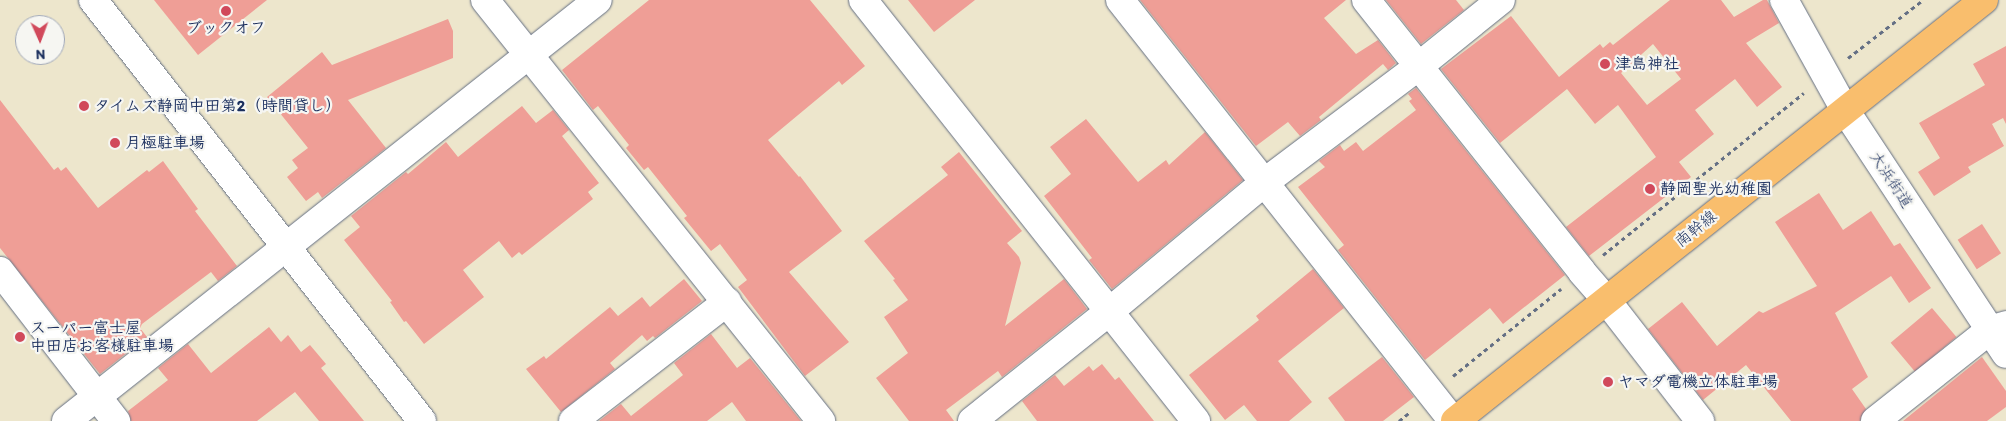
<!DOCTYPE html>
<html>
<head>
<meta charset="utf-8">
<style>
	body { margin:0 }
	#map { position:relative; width:2006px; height:421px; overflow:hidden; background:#ede6cc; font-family:Itim,"Klee One",sans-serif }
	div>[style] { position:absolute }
	.building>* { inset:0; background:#ef9e96; transform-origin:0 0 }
	.path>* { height:3px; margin-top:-1.5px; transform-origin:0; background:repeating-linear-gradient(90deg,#646f84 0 4px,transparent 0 8px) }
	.roads { filter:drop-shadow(0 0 1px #646f84) drop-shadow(0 0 1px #646f84) }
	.minor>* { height:28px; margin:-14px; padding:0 14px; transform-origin:14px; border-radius:14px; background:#fff }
	.major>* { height:28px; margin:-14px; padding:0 14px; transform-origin:14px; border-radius:14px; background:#f9be6d }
	.dots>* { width:14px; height:14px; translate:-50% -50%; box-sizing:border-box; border:2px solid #f6f6f2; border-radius:50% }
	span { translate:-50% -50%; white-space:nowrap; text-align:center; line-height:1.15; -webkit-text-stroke:4.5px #f6f6f2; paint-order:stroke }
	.poi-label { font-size:16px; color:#1b2f5e; font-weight:700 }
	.left { translate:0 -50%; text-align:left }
	.street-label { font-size:16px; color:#1b2f5e }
	.north { position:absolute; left:15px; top:15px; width:50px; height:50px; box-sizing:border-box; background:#f6f6f2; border:1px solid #9ea6b7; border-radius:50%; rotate:178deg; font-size:14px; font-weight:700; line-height:20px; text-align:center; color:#1b2f5e }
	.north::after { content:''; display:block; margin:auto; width:18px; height:22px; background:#d1495b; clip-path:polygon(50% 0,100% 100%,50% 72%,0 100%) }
</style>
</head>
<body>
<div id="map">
	<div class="building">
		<div style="clip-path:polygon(154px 0,267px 0,198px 55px)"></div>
		<div style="clip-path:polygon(649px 0,810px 0,865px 66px,842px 85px,839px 81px,768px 140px,799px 177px,800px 176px,842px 231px,789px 272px,849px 342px,805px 376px,738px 287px,747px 280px,720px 244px,711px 251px,684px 218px,687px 216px,648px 167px,644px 170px,626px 148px,629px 145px,598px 106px,593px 110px,562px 70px)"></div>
		<div style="clip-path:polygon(908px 0,975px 0,934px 32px)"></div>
		<div style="clip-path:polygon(1140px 0,1346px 0,1324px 18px,1356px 54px,1378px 40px,1396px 63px,1388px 70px,1383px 64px,1319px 117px,1321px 120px,1300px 136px,1288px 122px,1256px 146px)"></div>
		<div style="clip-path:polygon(1386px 0,1456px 0,1464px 10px,1421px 44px)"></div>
		<div style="clip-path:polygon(evenodd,1670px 0,1721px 0,1734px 17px,1763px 0,1767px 0,1779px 23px,1746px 43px,1782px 87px,1757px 107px,1735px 79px,1695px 110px,1714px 134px,1679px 162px,1691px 177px,1589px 256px,1566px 227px,1656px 157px,1618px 105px,1595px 124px,1567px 89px,1500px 143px,1441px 69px,1511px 16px,1559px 77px,1600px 44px,1603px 48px,1610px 42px,1613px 45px,1670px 0,1653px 44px,1681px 79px,1647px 105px,1621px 73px,1653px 44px)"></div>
		<div style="clip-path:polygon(448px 19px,453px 31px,453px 58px,348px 100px,386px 148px,322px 198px,318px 192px,306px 201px,287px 177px,298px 168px,292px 160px,308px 148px,267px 97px,322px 52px,332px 65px)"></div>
		<div style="clip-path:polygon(2006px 46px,2006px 124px,2003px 118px,1992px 124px,2004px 146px,1968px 167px,1971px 172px,1934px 196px,1918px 172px,1940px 158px,1919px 123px,1985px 85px,1973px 64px)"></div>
		<div style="clip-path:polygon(1416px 88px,1565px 275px,1503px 324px,1490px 308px,1425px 360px,1338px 250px,1344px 245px,1298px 187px,1325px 167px,1319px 161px,1340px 145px,1344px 151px,1356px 142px,1363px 151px,1416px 110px,1409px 101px,1412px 99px,1408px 94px)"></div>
		<div style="clip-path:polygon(0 100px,54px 170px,58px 167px,61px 171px,66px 167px,98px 208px,147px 170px,149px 172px,163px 161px,198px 209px,195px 211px,237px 266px,218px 281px,211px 272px,142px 324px,140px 328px,147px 337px,100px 374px,0 248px)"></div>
		<div style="clip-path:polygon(522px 106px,536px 123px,553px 110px,569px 130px,562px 136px,599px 183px,588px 192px,593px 199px,522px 255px,519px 252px,512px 258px,499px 241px,463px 270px,484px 297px,424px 344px,406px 321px,404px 322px,390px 302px,392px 301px,344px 240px,360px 227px,351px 216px,406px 172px,408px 174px,446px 142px,458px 157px)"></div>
		<div style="clip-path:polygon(1086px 119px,1138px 182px,1166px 160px,1169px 165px,1205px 132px,1243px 180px,1112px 289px,1089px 260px,1092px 258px,1044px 196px,1071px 174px,1050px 147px)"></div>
		<div style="clip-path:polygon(959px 152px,1022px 231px,1007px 243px,1019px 257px,1021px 263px,1005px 326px,1064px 279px,1087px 309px,1002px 377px,998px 371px,946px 410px,954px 421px,909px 421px,876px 378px,908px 353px,884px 317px,908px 300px,893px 280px,895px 279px,864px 241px,948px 175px,941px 167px)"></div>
		<div style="clip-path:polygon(1819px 193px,1843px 230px,1871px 211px,1894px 246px,1900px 243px,1931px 288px,1909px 303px,1891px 276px,1835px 313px,1868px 377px,1852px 389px,1866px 409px,1860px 421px,1791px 421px,1746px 365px,1703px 400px,1648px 329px,1682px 302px,1717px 346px,1759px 311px,1763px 313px,1817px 286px,1775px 222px)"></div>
		<div style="left:1982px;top:224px;width:35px;height:29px;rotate:57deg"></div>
		<div style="clip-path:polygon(1313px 269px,1344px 308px,1278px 361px,1312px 402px,1289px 421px,1257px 421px,1244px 405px,1225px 420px,1189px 375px,1259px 320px,1256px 316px)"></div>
		<div style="clip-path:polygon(684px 279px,702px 301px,655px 338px,653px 336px,647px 341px,642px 335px,610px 363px,615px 369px,561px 412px,526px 369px,544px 356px,546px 359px,610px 307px,618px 316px,642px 297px,650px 307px)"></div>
		<div style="left:1932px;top:308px;width:38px;height:54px;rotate:50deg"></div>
		<div style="clip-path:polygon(269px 327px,281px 342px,288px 335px,301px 352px,310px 345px,326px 364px,321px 368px,364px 421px,319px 421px,295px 392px,257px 421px,131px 421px,128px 411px,168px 380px,158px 368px,188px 344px,211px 373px)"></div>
		<div style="clip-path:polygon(711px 334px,737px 368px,750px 358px,801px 421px,746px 421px,732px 402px,707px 421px,599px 421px,621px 404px,631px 416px,683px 375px,674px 363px)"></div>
		<div style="clip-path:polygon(1382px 357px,1414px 397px,1383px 421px,1345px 421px,1328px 398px)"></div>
		<div style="clip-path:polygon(1982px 357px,2006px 391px,2006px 407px,1987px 421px,1903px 421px)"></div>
		<div style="clip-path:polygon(1102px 364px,1115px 380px,1119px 377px,1154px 421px,1037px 421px,1022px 401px,1055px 375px,1064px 386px,1089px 366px,1093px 371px)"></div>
	</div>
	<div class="path">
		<div style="left:1848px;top:58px;width:95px;rotate:-37.7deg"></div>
		<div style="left:1603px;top:255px;width:258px;rotate:-38.9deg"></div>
		<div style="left:1453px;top:376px;width:139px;rotate:-38.9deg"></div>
		<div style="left:1399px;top:421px;width:14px;rotate:-39deg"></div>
	</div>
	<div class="roads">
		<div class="minor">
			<div style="left:93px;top:0;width:534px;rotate:51.99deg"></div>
			<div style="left:485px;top:0;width:539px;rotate:51.41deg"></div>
			<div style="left:863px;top:0;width:537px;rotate:51.66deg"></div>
			<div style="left:1120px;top:0;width:537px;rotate:51.66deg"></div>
			<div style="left:1366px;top:0;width:347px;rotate:51.5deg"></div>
			<div style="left:1582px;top:272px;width:38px;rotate:49deg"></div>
			<div style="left:1607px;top:301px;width:152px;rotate:52.2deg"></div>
			<div style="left:1784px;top:0;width:126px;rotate:61deg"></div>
			<div style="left:1845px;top:110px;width:292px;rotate:56.6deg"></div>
			<div style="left:0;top:271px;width:190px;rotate:52.3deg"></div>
			<div style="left:66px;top:421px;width:678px;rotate:-38.36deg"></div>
			<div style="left:573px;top:421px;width:195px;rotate:-37.7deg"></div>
			<div style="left:972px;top:421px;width:176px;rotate:-38.6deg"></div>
			<div style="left:1110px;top:311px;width:202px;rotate:-39.8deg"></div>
			<div style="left:1265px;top:182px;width:193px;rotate:-37deg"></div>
			<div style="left:1419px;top:66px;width:105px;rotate:-38.8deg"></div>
			<div style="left:1875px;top:421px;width:147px;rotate:-38.4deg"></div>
			<div style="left:1990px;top:330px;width:17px;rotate:-17deg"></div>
		</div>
		<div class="major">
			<div style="left:1455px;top:421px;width:676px;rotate:-38.51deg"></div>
		</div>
	</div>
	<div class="dots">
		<div style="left:226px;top:11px;background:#d1495b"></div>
		<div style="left:1605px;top:64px;background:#d1495b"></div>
		<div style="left:84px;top:106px;background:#d1495b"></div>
		<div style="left:115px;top:143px;background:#d1495b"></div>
		<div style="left:1650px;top:189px;background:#d1495b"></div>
		<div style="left:20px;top:337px;background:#d1495b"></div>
		<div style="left:1608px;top:382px;background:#d1495b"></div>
	</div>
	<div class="poi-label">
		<span style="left:226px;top:28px">ブックオフ</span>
		<span class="left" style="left:1615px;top:64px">津島神社</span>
		<span class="left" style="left:94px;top:106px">タイムズ静岡中田第2（時間貸し）</span>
		<span class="left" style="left:125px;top:143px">月極駐車場</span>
		<span class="left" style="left:1660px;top:189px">静岡聖光幼稚園</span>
		<span class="left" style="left:30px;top:337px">スーパー富士屋<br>中田店お客様駐車場</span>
		<span class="left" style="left:1618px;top:382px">ヤマダ電機立体駐車場</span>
	</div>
	<div class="street-label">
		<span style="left:1891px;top:180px;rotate:57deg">大浜街道</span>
		<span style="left:1696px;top:229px;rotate:-39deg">南幹線</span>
	</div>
	<div class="north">N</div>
</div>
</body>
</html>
